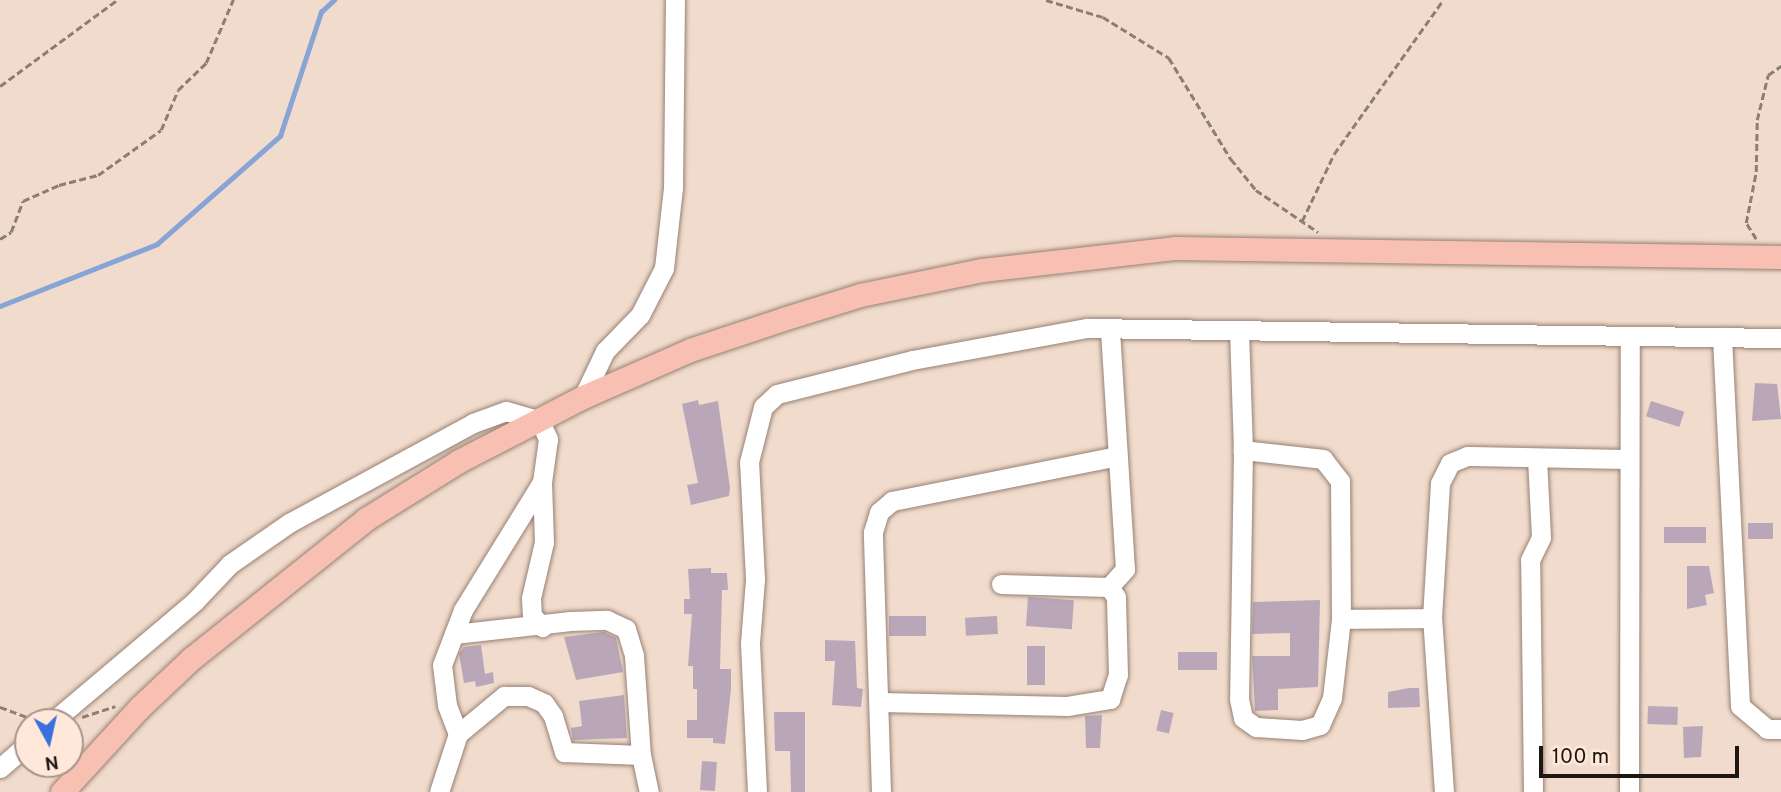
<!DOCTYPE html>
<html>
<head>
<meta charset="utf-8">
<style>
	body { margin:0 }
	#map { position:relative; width:1781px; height:792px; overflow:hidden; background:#f1dbcc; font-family:Overpass,sans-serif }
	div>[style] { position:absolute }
	.stream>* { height:4.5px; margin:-2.25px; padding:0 2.25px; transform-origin:2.25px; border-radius:2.25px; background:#86a4d5 }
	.building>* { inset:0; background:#b9a7b9; transform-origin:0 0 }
	.path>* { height:2.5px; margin-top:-1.25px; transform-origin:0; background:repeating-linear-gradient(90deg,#8d7e74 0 7px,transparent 0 10.5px) }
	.roads { filter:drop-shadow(0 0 2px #968174) drop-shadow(0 0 2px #968174) }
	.minor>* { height:19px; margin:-9.5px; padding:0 9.5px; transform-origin:9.5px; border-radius:9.5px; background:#fff }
	.major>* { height:23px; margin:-11.5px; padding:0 11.5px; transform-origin:11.5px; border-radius:11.5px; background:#f8bfb3 }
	span { translate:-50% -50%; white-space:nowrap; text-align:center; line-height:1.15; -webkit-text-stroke:5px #ffe8d9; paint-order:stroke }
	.north { position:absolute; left:14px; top:708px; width:70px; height:70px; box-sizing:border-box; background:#ffe8d9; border:2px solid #a59489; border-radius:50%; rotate:172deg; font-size:19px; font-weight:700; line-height:28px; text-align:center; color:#1e1611 }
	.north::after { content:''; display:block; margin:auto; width:24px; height:32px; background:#396fde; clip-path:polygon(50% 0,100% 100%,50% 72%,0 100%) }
	.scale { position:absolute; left:1539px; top:746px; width:200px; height:32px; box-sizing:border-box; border:4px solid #1e1611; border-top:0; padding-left:9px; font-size:21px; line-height:24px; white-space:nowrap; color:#1e1611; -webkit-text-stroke:5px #ffe8d9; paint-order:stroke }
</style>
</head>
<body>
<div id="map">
	<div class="stream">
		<div style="left:0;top:306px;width:169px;rotate:-21.5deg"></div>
		<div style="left:157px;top:244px;width:164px;rotate:-41.3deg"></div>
		<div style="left:280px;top:136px;width:131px;rotate:-71.7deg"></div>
		<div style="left:321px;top:12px;width:18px;rotate:-43deg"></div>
	</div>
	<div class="building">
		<div style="clip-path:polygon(1755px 383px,1777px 384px,1781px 419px,1752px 421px)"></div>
		<div style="clip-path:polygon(698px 400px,699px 405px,718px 401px,730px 488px,729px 496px,691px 505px,687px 485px,698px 483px,682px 404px)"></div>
		<div style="left:1651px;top:401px;width:35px;height:16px;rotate:18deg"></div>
		<div style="left:1748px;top:523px;width:25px;height:16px"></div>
		<div style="left:1664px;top:527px;width:42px;height:16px"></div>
		<div style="clip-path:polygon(1687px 566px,1709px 566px,1714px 593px,1705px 595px,1707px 605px,1687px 609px)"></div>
		<div style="clip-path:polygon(711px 568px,711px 573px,727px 573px,728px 590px,722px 590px,720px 669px,731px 669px,731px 689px,725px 744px,713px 743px,713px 738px,687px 738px,687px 720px,697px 720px,697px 689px,693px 689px,693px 666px,688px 666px,692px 614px,684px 614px,684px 599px,690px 599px,688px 569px)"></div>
		<div style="left:1028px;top:597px;width:46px;height:29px;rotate:4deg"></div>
		<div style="clip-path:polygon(1320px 600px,1318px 687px,1278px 689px,1278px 710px,1255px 711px,1252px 656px,1290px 656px,1290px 633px,1252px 634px,1253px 602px)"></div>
		<div style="left:926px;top:616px;width:20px;height:37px;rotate:90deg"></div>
		<div style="left:997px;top:616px;width:18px;height:32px;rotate:87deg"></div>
		<div style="clip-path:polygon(604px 632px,616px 638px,623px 672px,576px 680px,564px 637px)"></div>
		<div style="clip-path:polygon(825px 640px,855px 641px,857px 688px,863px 689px,861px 707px,832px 705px,835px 661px,825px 661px)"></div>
		<div style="clip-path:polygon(481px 645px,485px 674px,493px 672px,494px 683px,476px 687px,475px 681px,464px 683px,459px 654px,464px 647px)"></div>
		<div style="left:1027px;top:646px;width:18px;height:39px"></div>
		<div style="left:1217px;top:652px;width:18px;height:39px;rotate:90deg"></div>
		<div style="clip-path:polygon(1409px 688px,1419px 688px,1420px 707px,1388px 708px,1388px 692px)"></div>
		<div style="clip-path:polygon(624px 695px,627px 738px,573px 740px,571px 728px,582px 726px,579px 701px)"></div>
		<div style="left:1648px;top:706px;width:30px;height:18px;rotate:2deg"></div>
		<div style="left:1161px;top:710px;width:13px;height:21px;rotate:13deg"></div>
		<div style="clip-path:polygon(774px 712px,805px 712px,805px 792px,791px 792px,790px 751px,775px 751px)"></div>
		<div style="clip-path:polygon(1102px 715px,1100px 748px,1086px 748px,1085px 716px)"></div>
		<div style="clip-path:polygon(1703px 726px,1701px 757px,1684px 758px,1683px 727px)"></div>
		<div style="left:702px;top:761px;width:15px;height:29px;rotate:4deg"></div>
	</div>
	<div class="path">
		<div style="left:1046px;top:0;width:59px;rotate:16.6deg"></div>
		<div style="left:1103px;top:17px;width:78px;rotate:31.8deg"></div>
		<div style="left:1169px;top:58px;width:119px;rotate:58.5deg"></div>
		<div style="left:1231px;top:159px;width:40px;rotate:51deg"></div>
		<div style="left:1256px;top:190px;width:75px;rotate:34.1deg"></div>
		<div style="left:0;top:86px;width:145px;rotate:-36.3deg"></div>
		<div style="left:1302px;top:221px;width:74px;rotate:-64.5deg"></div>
		<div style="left:1334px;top:154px;width:189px;rotate:-54.7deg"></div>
		<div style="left:0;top:239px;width:13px;rotate:-32deg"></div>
		<div style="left:11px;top:232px;width:33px;rotate:-69deg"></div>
		<div style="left:23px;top:201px;width:39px;rotate:-24deg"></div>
		<div style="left:59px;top:185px;width:40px;rotate:-14.4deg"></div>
		<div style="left:98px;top:175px;width:77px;rotate:-35.5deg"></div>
		<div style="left:161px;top:130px;width:43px;rotate:-67deg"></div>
		<div style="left:178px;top:90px;width:39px;rotate:-44deg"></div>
		<div style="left:206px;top:63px;width:69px;rotate:-66.8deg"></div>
		<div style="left:1756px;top:239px;width:19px;rotate:-122deg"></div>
		<div style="left:1746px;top:223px;width:52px;rotate:-78.9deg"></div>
		<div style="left:1756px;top:172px;width:52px;rotate:-88.9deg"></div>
		<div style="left:1757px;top:120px;width:46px;rotate:-76.3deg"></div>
		<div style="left:1768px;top:75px;width:16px;rotate:-35deg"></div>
		<div style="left:0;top:707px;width:40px;rotate:20.2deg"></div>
		<div style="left:82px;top:717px;width:35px;rotate:-18deg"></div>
	</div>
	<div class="roads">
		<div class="minor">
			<div style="left:1239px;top:330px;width:120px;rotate:88.1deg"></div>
			<div style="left:1243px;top:450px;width:249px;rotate:90.9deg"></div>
			<div style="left:1239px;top:699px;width:19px;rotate:78deg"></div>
			<div style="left:1243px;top:718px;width:16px;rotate:35deg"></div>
			<div style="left:1256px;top:727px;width:46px;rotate:3.7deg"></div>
			<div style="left:1302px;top:730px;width:19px;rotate:-16deg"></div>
			<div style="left:1320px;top:725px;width:30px;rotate:-66deg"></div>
			<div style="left:1332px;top:698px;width:80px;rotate:-83.5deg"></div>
			<div style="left:1341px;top:619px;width:138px;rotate:-90.4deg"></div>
			<div style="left:1340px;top:481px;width:28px;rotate:-128deg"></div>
			<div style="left:1323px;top:459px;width:81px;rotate:-173.6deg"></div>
			<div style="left:1722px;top:337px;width:369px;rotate:87.2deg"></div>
			<div style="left:1740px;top:706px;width:35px;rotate:40deg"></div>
			<div style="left:1767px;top:729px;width:14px"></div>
			<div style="left:583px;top:397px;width:51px;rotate:-64.4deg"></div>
			<div style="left:605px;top:351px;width:50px;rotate:-45.8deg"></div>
			<div style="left:640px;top:315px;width:53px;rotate:-62.9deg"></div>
			<div style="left:664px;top:268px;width:81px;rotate:-83.6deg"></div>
			<div style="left:673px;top:188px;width:188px;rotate:-89.4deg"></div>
			<div style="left:1109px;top:587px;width:24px;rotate:-48deg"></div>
			<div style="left:1125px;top:569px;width:240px;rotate:-93.6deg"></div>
			<div style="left:1341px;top:619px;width:91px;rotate:-0.6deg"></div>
			<div style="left:454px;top:634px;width:117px;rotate:-6.4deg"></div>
			<div style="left:570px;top:621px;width:37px;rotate:-2deg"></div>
			<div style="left:607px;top:620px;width:21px;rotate:25deg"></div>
			<div style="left:626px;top:629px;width:28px;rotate:73deg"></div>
			<div style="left:634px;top:656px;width:99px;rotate:86deg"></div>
			<div style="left:641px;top:755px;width:38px;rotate:78deg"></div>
			<div style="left:880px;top:702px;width:187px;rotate:1.2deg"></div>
			<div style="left:1067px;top:706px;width:44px;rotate:-9.2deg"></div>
			<div style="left:1110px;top:699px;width:25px;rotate:-72deg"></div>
			<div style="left:1118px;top:675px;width:78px;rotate:-91.5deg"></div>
			<div style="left:1116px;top:597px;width:12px;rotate:-125deg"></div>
			<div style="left:1109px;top:587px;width:108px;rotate:-178.4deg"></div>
			<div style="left:52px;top:722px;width:186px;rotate:-40.2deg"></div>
			<div style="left:194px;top:602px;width:52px;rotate:-46.5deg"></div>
			<div style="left:230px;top:564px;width:72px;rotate:-34.8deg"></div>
			<div style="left:289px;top:523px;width:209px;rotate:-28.5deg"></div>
			<div style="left:473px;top:423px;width:35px;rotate:-20deg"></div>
			<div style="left:506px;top:411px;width:35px;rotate:16deg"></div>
			<div style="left:540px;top:421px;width:20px;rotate:66deg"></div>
			<div style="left:548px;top:439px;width:43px;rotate:97.9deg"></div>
			<div style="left:542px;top:482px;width:60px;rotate:88.1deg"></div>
			<div style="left:544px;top:542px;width:57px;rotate:103.1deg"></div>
			<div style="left:531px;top:598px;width:17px;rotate:87deg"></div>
			<div style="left:532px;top:615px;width:16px;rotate:50deg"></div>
			<div style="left:458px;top:734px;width:60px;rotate:-39.6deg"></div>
			<div style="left:504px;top:696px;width:24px"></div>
			<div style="left:528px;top:696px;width:17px;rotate:24deg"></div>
			<div style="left:544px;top:703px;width:16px;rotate:55deg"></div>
			<div style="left:553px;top:716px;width:38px;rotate:73deg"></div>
			<div style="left:564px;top:752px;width:77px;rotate:2.2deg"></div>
			<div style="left:0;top:768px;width:37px;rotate:-41deg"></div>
			<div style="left:439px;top:792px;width:61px;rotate:-71.9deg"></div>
			<div style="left:458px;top:734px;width:31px;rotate:-111deg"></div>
			<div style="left:447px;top:705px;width:40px;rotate:-97.1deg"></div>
			<div style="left:442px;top:665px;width:59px;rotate:-69.1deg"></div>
			<div style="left:463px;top:610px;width:150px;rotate:-58.3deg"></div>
			<div style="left:757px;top:792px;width:149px;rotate:-92.7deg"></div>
			<div style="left:750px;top:643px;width:64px;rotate:-85.5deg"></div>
			<div style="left:755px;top:579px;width:117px;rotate:-92.9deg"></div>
			<div style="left:749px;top:462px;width:57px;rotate:-75.7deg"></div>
			<div style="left:763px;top:407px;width:19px;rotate:-43deg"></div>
			<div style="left:777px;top:394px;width:139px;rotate:-14.1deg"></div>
			<div style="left:912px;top:360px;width:178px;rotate:-10.4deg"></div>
			<div style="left:1087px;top:328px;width:694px;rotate:0.83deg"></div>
			<div style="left:881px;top:792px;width:260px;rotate:-91.8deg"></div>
			<div style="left:873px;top:532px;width:21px;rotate:-73deg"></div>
			<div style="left:879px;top:512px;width:17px;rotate:-40deg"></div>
			<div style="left:892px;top:501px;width:230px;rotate:-11.3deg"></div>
			<div style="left:1444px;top:792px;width:174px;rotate:-93.9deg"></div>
			<div style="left:1432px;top:618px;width:135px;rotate:-86.6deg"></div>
			<div style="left:1440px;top:483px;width:22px;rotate:-63deg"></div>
			<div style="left:1450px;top:463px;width:18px;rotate:-22deg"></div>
			<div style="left:1467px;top:456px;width:162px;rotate:1.1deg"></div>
			<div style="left:1533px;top:792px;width:232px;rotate:-90.7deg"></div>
			<div style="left:1530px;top:560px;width:25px;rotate:-64deg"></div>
			<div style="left:1541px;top:537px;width:79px;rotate:-92.9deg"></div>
			<div style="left:1629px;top:792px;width:456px;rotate:-89.9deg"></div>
		</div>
		<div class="major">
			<div style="left:62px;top:792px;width:115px;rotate:-47.5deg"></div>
			<div style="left:140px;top:707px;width:71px;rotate:-43.3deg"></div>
			<div style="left:192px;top:658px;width:223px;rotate:-38.6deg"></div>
			<div style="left:366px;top:519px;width:110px;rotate:-31.9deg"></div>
			<div style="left:459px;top:461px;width:140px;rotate:-27.3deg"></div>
			<div style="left:583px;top:397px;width:117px;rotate:-23.7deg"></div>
			<div style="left:690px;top:350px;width:98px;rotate:-18.4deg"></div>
			<div style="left:783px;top:319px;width:81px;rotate:-17.3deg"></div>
			<div style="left:860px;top:295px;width:125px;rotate:-11.6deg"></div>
			<div style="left:982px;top:270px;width:195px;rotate:-6.5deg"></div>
			<div style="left:1176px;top:248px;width:605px;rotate:0.85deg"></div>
		</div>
	</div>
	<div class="north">N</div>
	<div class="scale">100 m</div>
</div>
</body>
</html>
